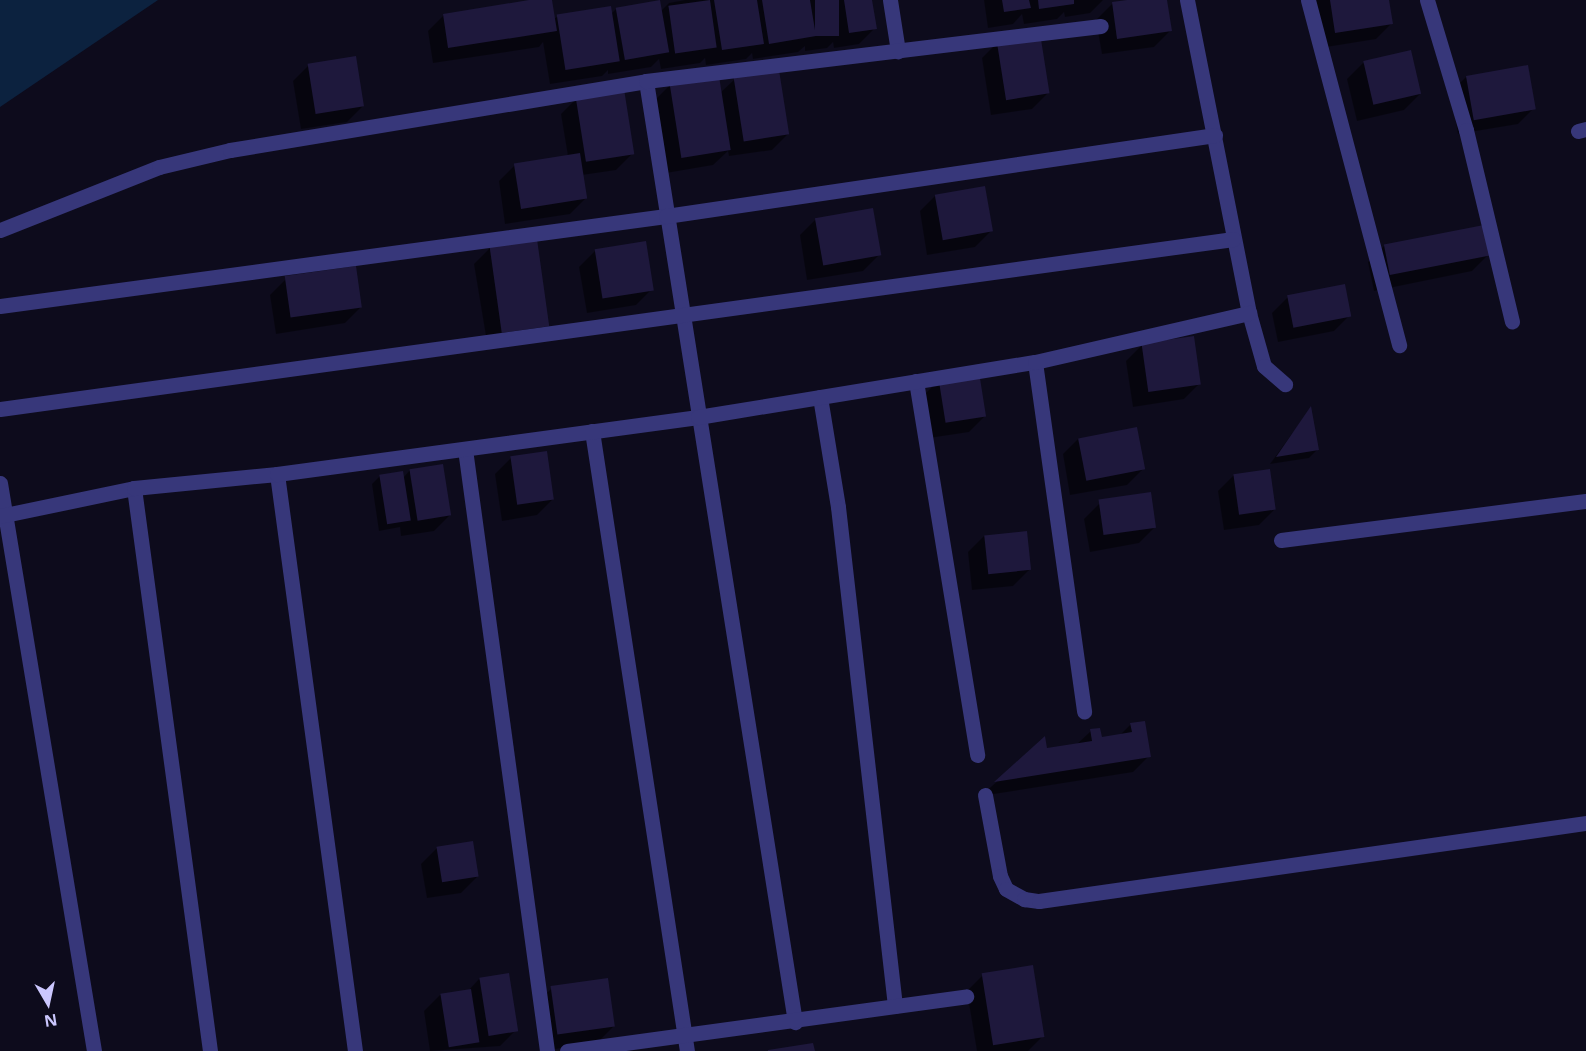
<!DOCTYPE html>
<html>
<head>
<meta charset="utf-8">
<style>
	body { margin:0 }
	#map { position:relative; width:1586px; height:1051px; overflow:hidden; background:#0d0b1c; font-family:"Noto Sans",sans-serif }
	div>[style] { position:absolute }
	.water>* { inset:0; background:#0c223f }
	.shadow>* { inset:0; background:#0007 }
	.building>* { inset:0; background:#1e183c; transform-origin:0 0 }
	.street>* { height:15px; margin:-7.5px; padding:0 7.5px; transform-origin:7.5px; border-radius:7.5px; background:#37377a }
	span { translate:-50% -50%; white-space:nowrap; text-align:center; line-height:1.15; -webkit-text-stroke:6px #0d0b1c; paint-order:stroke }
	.north { position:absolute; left:18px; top:973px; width:60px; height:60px; -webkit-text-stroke:4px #0d0b1c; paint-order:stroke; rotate:171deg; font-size:16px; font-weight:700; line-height:24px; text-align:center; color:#cbc7fe }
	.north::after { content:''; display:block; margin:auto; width:21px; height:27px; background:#cbc7fe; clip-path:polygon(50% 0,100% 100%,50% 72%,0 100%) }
</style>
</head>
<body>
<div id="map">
	<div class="water">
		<div style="clip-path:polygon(0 0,158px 0,0 107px)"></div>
	</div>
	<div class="shadow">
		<div style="clip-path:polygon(539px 0,550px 0,553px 20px,558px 16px,611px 14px,617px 8px,661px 11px,669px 3px,685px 0,871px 0,875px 28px,859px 44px,834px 48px,833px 42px,827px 48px,805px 51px,805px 46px,798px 52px,753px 59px,752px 53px,746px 59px,706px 65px,705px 58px,700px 63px,661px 69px,659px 59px,651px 67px,608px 74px,608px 70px,602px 76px,550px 84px,543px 42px,539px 47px,433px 63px,428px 31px,444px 15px)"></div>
		<div style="clip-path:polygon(984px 0,1103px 0,1090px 13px,1065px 17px,1064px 12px,1057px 19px,1024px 24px,1022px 14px,1013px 24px,988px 28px)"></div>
		<div style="clip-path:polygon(1136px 0,1166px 0,1170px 31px,1154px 47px,1102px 54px,1096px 20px,1112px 4px)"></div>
		<div style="clip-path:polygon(1312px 0,1388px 0,1392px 23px,1376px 39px,1320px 48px)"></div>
		<div style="clip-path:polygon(998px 42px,1048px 93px,1032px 109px,991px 115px,982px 58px)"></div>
		<div style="clip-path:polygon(1363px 63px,1420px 94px,1404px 110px,1357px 121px,1347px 79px)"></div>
		<div style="clip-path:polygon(309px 65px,363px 106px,347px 122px,301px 129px,293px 81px)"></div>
		<div style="clip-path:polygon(1467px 76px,1534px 108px,1518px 124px,1458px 134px,1451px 92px)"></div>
		<div style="clip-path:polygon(735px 79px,788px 134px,772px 150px,729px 156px,728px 151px,713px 165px,666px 173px,654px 101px,670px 85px,720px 93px)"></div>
		<div style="clip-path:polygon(577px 98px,632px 154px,616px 170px,582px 175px,586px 198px,570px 214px,505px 224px,499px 181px,515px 165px,568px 156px,561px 114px)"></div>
		<div style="clip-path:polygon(936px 195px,991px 231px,975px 247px,927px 255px,920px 211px)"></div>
		<div style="clip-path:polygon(816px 219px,879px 255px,863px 271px,807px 280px,800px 235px)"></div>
		<div style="clip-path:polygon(1384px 246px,1488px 255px,1472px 271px,1374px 291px,1368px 262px)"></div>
		<div style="clip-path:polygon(490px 248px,549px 325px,488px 348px,474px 264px)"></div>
		<div style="clip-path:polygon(595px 251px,652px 289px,636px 305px,587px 313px,579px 267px)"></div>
		<div style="clip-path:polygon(286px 279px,361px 307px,345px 323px,276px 334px,270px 295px)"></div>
		<div style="clip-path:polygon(1288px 297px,1350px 315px,1334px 331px,1278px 342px,1272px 313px)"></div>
		<div style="clip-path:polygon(1142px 345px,1200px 383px,1184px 399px,1133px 407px,1126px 361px)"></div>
		<div style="clip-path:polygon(939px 380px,985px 416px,969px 432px,929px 438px,923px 396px)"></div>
		<div style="clip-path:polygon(1310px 409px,1317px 450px,1309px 458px,1270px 464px)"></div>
		<div style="clip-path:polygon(1079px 438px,1143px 469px,1127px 485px,1070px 495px,1063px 454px)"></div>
		<div style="clip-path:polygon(511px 458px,553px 499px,537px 515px,502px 521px,495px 474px)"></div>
		<div style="clip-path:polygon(410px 470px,450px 515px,434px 531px,401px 536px,400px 527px,379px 531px,372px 484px,380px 476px,403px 478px)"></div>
		<div style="clip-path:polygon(1234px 475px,1275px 509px,1259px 525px,1224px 530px,1218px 491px)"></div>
		<div style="clip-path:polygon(1100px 503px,1155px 527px,1139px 543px,1090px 552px,1084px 519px)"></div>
		<div style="clip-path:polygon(984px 536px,1029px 570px,1013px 586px,972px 590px,968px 552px)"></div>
		<div style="clip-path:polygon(1131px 724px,1149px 756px,1133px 772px,981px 796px,1044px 739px,1046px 749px,1077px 744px,1091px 731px,1101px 738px,1120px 735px)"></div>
		<div style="clip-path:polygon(437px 848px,477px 877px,461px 893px,427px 898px,421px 864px)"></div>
		<div style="clip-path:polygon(983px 975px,1043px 1036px,1028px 1051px,977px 1051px,967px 991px)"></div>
		<div style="clip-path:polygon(479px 979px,516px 1030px,500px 1046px,430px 1051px,424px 1011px,440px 995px,468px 991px)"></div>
		<div style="clip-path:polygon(606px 980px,614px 1026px,598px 1042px,543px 1051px,535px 1005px,551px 989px)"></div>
	</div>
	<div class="building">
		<div style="clip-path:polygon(529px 0,552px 0,557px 31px,448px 48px,443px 14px)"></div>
		<div style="left:660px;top:0;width:53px;height:45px;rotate:80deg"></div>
		<div style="left:710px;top:0;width:48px;height:42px;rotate:82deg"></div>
		<div style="clip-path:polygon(714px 0,757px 0,764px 44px,722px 50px)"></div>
		<div style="clip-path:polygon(762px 0,810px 0,816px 36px,769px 44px)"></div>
		<div style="left:815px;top:0;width:24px;height:36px"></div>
		<div style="clip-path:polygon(844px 0,872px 0,877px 29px,849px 33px)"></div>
		<div style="clip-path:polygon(1002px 0,1029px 0,1031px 8px,1004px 12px)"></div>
		<div style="clip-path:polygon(1038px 0,1074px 0,1074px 4px,1039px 9px)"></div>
		<div style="clip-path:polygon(1127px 0,1167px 0,1172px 31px,1117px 39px,1112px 2px)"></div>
		<div style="clip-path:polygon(1330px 0,1389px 0,1393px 24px,1335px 33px)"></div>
		<div style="left:611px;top:6px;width:56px;height:55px;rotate:81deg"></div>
		<div style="left:1040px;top:33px;width:61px;height:44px;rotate:81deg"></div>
		<div style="left:1411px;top:50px;width:45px;height:49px;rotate:77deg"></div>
		<div style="left:356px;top:56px;width:51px;height:49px;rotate:81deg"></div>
		<div style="left:1528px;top:65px;width:45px;height:63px;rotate:80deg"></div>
		<div style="left:779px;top:70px;width:65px;height:46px;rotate:81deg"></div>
		<div style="left:719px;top:76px;width:75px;height:50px;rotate:81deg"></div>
		<div style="left:624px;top:89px;width:66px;height:49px;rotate:81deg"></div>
		<div style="left:580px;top:153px;width:46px;height:67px;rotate:81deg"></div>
		<div style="left:985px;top:186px;width:46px;height:51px;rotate:80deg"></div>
		<div style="left:873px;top:208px;width:48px;height:59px;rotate:80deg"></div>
		<div style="left:1484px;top:225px;width:31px;height:102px;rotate:79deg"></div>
		<div style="left:537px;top:239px;width:88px;height:48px;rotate:82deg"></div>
		<div style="left:646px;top:241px;width:50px;height:52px;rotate:81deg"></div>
		<div style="left:356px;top:266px;width:42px;height:72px;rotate:82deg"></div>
		<div style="left:1345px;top:284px;width:33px;height:59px;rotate:79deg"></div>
		<div style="left:1194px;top:336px;width:49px;height:53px;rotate:82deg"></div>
		<div style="left:979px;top:372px;width:45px;height:41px;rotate:81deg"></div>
		<div style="clip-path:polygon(1311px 406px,1319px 450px,1276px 457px)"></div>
		<div style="left:1137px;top:427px;width:43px;height:60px;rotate:79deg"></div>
		<div style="left:547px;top:451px;width:49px;height:37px;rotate:82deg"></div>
		<div style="left:443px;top:464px;width:52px;height:34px;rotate:81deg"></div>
		<div style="left:1270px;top:469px;width:41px;height:37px;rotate:82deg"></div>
		<div style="left:403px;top:471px;width:50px;height:24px;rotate:81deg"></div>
		<div style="left:1151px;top:492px;width:36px;height:53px;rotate:82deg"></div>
		<div style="left:1027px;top:531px;width:39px;height:43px;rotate:84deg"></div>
		<div style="clip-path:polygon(1145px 721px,1151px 757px,994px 782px,1045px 736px,1047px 748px,1092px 741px,1090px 729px,1100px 728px,1102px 737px,1132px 732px,1130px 723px)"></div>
		<div style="left:473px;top:841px;width:36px;height:37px;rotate:81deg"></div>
		<div style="left:1033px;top:965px;width:73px;height:52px;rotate:81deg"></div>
		<div style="left:509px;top:973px;width:59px;height:30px;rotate:81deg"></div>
		<div style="left:608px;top:978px;width:49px;height:58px;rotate:82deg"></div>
		<div style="left:471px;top:989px;width:54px;height:31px;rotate:81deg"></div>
		<div style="clip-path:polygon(813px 1043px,815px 1051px,768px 1051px,768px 1050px)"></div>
	</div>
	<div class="street">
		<div style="left:890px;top:0;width:52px;rotate:81.1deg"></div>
		<div style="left:1187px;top:0;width:319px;rotate:78.8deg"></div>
		<div style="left:1249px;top:313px;width:55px;rotate:74.2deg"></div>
		<div style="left:1264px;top:366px;width:28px;rotate:41deg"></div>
		<div style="left:1308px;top:0;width:357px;rotate:75.2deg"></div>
		<div style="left:1427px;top:0;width:136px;rotate:73.3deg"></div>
		<div style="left:1466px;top:130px;width:197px;rotate:76.5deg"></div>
		<div style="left:646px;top:81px;width:953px;rotate:81deg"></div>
		<div style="left:1578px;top:131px;width:8px;rotate:-14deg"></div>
		<div style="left:0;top:230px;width:171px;rotate:-21.6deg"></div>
		<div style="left:159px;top:167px;width:73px;rotate:-13.5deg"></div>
		<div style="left:230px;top:150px;width:422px;rotate:-9.4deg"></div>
		<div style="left:646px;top:81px;width:458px;rotate:-6.9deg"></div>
		<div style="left:0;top:306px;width:672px;rotate:-7.7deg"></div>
		<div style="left:666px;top:216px;width:555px;rotate:-8.39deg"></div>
		<div style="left:1035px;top:362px;width:353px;rotate:82deg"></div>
		<div style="left:916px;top:381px;width:379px;rotate:80.7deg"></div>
		<div style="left:820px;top:397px;width:111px;rotate:80.7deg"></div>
		<div style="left:838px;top:507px;width:502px;rotate:83.48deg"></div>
		<div style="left:0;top:409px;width:1245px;rotate:-7.85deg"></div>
		<div style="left:592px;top:431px;width:627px;rotate:81.29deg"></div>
		<div style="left:465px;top:449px;width:608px;rotate:82.24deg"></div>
		<div style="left:277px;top:474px;width:582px;rotate:82.3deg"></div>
		<div style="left:0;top:483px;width:576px;rotate:80.6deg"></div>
		<div style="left:134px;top:488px;width:568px;rotate:82.31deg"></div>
		<div style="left:0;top:516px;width:137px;rotate:-11.8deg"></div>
		<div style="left:134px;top:488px;width:144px;rotate:-5.6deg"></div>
		<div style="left:277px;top:474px;width:425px;rotate:-7.7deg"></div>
		<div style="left:698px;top:417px;width:341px;rotate:-9.3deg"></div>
		<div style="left:1035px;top:362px;width:220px;rotate:-12.9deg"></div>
		<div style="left:1281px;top:540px;width:307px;rotate:-7.3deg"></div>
		<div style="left:985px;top:795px;width:82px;rotate:79.5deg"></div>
		<div style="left:1000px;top:876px;width:14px;rotate:65deg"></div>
		<div style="left:1006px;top:889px;width:21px;rotate:29deg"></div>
		<div style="left:1024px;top:899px;width:15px;rotate:8deg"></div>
		<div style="left:1039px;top:901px;width:553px;rotate:-8.12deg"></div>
		<div style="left:567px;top:1051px;width:403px;rotate:-7.8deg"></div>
	</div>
	<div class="north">N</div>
</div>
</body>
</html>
